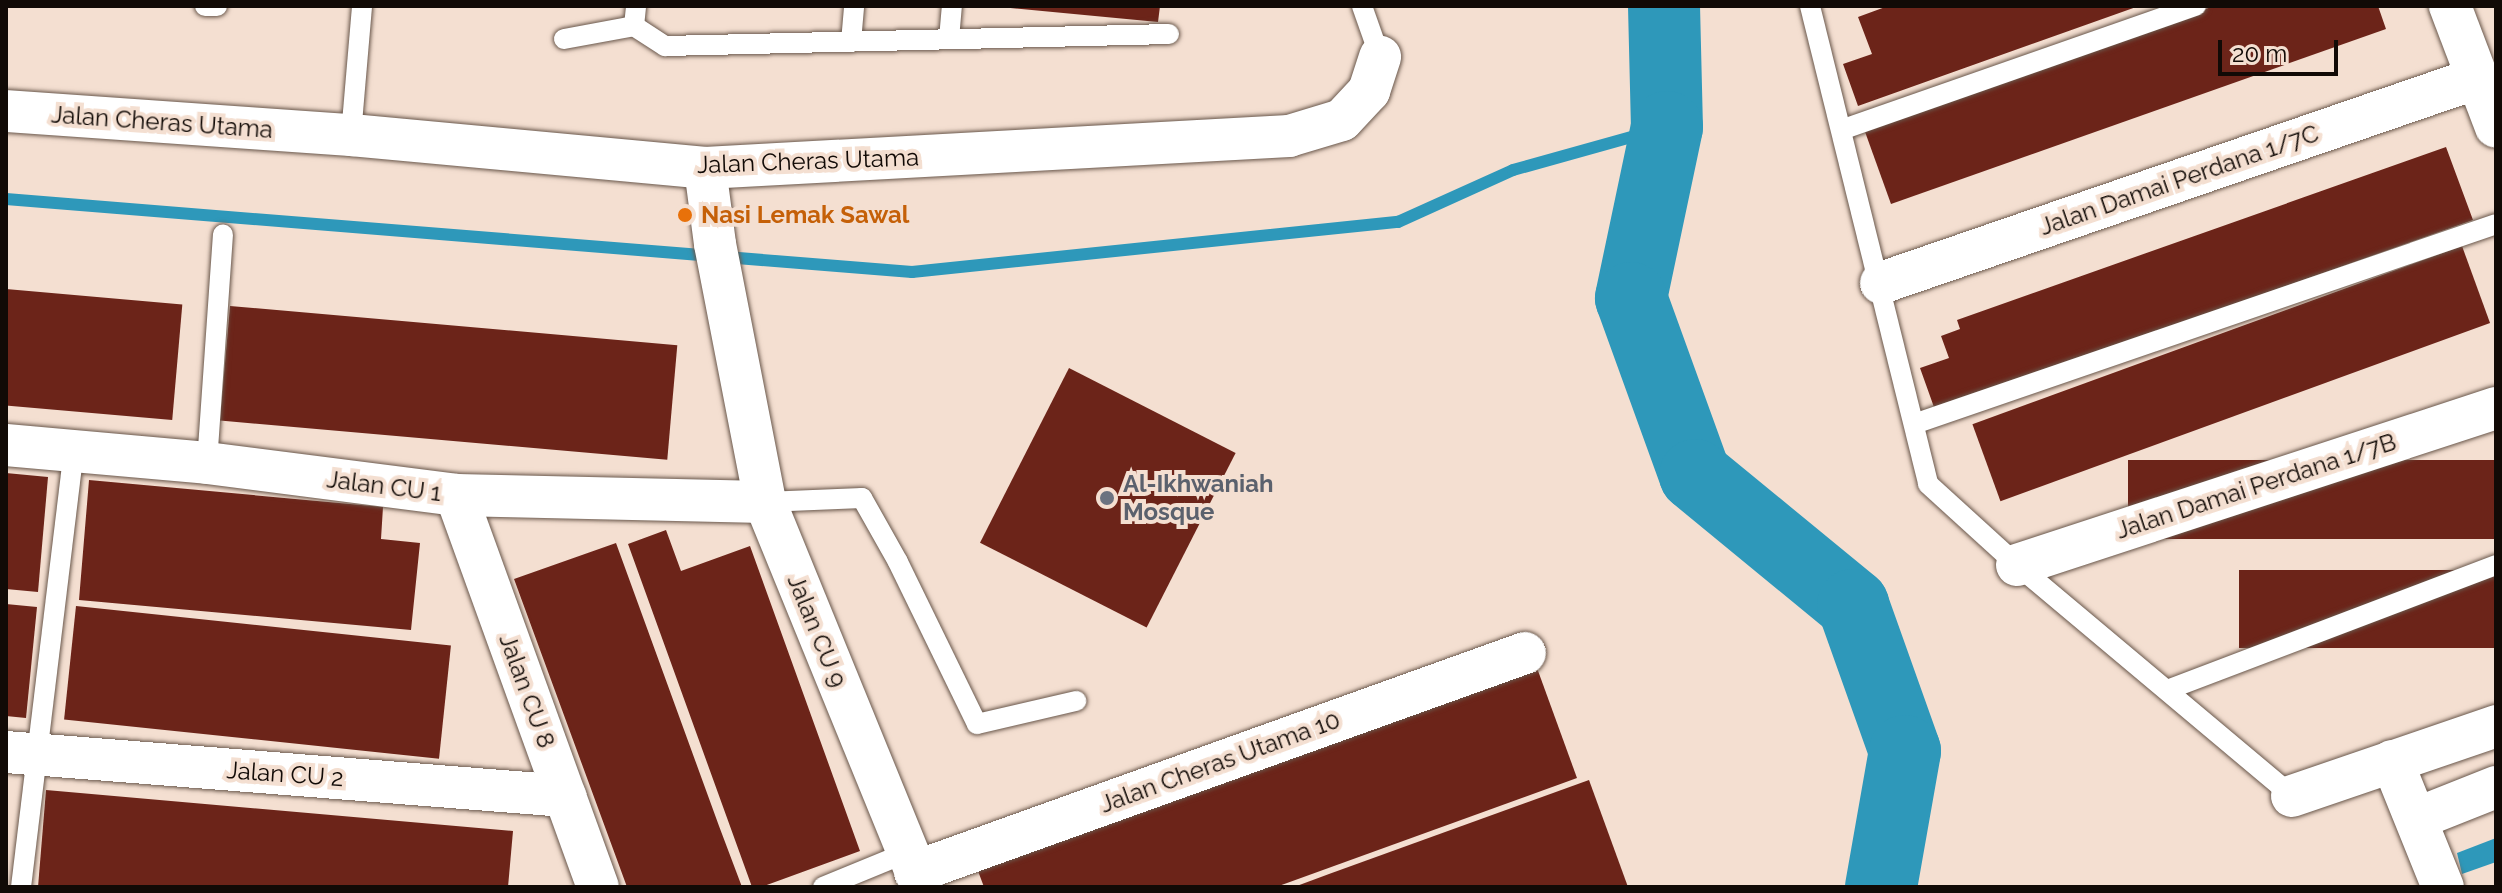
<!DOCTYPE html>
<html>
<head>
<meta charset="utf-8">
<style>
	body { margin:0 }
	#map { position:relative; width:2502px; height:893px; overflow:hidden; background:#f4dfd1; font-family:Raleway,sans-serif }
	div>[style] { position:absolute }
	.water>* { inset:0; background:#2e98ba }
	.stream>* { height:12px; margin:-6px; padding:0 6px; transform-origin:6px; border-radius:6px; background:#2e98ba }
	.river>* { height:72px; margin:-36px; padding:0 36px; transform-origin:36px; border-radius:36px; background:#2e98ba }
	.building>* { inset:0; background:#6c2419; transform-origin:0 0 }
	.roads { filter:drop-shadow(0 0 2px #69574b) drop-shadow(0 0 2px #69574b) }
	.lane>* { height:20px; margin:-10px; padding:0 10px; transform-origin:10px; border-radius:10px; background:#fff }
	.street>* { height:42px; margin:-21px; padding:0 21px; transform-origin:21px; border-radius:21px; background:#fff }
	.dots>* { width:22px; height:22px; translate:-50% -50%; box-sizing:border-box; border:4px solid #f4dfd1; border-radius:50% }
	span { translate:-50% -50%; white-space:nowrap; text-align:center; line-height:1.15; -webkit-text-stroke:8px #f4dfd1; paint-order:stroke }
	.street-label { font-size:24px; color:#110a06 }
	.food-label { font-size:24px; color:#c56008; font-weight:700 }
	.left { translate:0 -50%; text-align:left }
	.worship-label { font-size:24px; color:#5b616d; font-weight:700 }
	.frame { position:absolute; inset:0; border:8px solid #110a06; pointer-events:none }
	.scale { position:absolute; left:2218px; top:40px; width:120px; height:36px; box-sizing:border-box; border:4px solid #110a06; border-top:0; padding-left:10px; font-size:24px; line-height:28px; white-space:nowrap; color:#110a06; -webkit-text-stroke:6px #f4dfd1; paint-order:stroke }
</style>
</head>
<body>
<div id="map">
	<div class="water">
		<div style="clip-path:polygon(2496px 838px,2496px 862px,2462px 874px,2457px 853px)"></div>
	</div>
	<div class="stream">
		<div style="left:6px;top:199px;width:909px;rotate:4.61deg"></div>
		<div style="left:912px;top:272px;width:489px;rotate:-5.9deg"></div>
		<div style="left:1398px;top:222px;width:126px;rotate:-24.3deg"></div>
		<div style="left:1513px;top:170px;width:160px;rotate:-15.6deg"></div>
	</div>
	<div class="river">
		<div style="left:1664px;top:6px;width:121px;rotate:88.6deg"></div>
		<div style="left:1667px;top:127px;width:175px;rotate:101.9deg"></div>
		<div style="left:1631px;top:298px;width:188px;rotate:70.1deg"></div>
		<div style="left:1695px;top:475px;width:205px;rotate:39.4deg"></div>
		<div style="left:1853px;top:605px;width:155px;rotate:70.4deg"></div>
		<div style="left:1905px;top:751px;width:138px;rotate:100deg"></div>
	</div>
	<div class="building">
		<div style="clip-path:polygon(990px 6px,1160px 6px,1158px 22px)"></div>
		<div style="clip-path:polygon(1888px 6px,2139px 6px,1858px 106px,1843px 64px,1872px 54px,1858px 17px)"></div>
		<div style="clip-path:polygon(2214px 6px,2378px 6px,2386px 29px,1891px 204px,1864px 129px)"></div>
		<div style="clip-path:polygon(2446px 147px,2473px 220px,1935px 410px,1920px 368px,1949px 358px,1941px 336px,1960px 329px,1957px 320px)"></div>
		<div style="left:2462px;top:246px;width:82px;height:521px;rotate:70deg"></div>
		<div style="left:6px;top:289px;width:177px;height:116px;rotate:5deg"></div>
		<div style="left:230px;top:306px;width:449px;height:115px;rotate:5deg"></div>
		<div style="left:1069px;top:368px;width:187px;height:196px;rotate:27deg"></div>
		<div style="left:2496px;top:460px;width:79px;height:368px;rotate:90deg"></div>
		<div style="clip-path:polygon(6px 473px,48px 477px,38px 592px,6px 589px)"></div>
		<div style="clip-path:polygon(89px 480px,383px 507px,381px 539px,420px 543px,411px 630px,79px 600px)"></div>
		<div style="clip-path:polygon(666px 530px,681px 571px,750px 546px,860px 851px,761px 887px,752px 887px,628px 544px)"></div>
		<div style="clip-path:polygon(616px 543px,719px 826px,742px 887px,627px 887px,514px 579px)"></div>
		<div style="left:2496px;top:570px;width:78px;height:257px;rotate:90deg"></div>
		<div style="clip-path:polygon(6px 604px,37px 607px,26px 718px,6px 716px)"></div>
		<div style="left:76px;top:606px;width:377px;height:114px;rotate:6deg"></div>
		<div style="clip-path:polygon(1537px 668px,1577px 778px,1276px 887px,984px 887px,978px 871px)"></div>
		<div style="clip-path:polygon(1589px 780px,1628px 887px,1294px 887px,1329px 874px)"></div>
		<div style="clip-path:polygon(46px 790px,513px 831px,508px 887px,38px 887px)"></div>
	</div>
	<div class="roads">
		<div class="lane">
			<div style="left:205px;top:6px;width:12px"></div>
			<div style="left:1362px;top:6px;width:54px;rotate:70.6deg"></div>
			<div style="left:1810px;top:6px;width:492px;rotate:76.1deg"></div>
			<div style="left:1928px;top:484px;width:120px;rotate:42.3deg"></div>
			<div style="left:2017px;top:565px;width:359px;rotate:40deg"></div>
			<div style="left:634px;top:26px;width:20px;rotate:-84deg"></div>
			<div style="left:564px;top:39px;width:71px;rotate:-10.5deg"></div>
			<div style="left:634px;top:26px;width:37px;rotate:33deg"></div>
			<div style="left:665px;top:46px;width:504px;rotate:-1.36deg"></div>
			<div style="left:949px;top:39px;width:33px;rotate:-85deg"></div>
			<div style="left:851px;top:42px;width:36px;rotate:-85deg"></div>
			<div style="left:1844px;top:129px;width:373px;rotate:-19.3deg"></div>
			<div style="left:351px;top:135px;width:129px;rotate:-85.1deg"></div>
			<div style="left:1914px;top:424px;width:615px;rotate:-18.96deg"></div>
			<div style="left:207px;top:463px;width:229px;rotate:-86deg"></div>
			<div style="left:765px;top:502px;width:97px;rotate:-2.4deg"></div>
			<div style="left:862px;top:498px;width:73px;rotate:60.6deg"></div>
			<div style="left:898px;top:562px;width:180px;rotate:64deg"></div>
			<div style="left:977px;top:724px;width:102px;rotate:-13.1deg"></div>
			<div style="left:2167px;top:690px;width:352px;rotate:-20.8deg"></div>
			<div style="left:21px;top:887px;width:438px;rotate:-83.1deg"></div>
			<div style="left:823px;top:887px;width:92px;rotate:-22.4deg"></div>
		</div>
		<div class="street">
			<div style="left:2450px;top:6px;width:129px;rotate:69.2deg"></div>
			<div style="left:6px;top:111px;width:346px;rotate:4deg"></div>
			<div style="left:351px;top:135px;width:356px;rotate:5.3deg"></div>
			<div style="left:705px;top:168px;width:585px;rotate:-3.14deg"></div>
			<div style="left:1289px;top:136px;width:55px;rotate:-16.8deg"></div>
			<div style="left:1342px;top:120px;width:40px;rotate:-47deg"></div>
			<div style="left:1369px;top:91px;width:36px;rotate:-72deg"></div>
			<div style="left:705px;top:168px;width:77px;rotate:82.5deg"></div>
			<div style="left:715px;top:244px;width:263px;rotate:79deg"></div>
			<div style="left:765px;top:502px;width:416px;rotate:67.8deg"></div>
			<div style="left:1881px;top:283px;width:630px;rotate:-18.98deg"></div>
			<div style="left:6px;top:445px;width:202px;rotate:5.1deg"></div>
			<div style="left:207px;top:463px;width:251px;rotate:7.3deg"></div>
			<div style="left:456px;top:495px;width:309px;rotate:1.3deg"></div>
			<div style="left:456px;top:495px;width:417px;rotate:70.1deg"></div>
			<div style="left:2017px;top:565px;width:504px;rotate:-18.15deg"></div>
			<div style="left:6px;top:752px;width:561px;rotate:4.5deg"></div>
			<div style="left:2392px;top:761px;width:136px;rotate:68deg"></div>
			<div style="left:2292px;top:796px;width:216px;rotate:-18.9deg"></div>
			<div style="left:2418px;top:818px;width:84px;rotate:-21.7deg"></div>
			<div style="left:915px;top:872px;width:648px;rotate:-19.75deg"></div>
		</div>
	</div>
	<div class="dots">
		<div style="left:685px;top:215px;background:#e8710a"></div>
		<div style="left:1107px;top:498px;background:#6b7280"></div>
	</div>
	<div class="street-label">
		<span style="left:162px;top:122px;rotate:4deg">Jalan Cheras Utama</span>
		<span style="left:808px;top:161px;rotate:-2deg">Jalan Cheras Utama</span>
		<span style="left:2179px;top:180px;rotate:-19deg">Jalan Damai Perdana 1/7C</span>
		<span style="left:384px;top:486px;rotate:7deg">Jalan CU 1</span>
		<span style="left:2256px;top:486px;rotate:-18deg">Jalan Damai Perdana 1/7B</span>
		<span style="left:817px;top:631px;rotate:68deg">Jalan CU 9</span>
		<span style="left:527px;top:691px;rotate:70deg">Jalan CU 8</span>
		<span style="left:1220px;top:762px;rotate:-20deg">Jalan Cheras Utama 10</span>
		<span style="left:285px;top:774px;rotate:4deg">Jalan CU 2</span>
	</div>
	<div class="food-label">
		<span class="left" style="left:701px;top:215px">Nasi Lemak Sawal</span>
	</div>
	<div class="worship-label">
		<span class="left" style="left:1123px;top:498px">Al-Ikhwaniah<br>Mosque</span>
	</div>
	<div class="frame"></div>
	<div class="scale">20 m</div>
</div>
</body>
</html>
